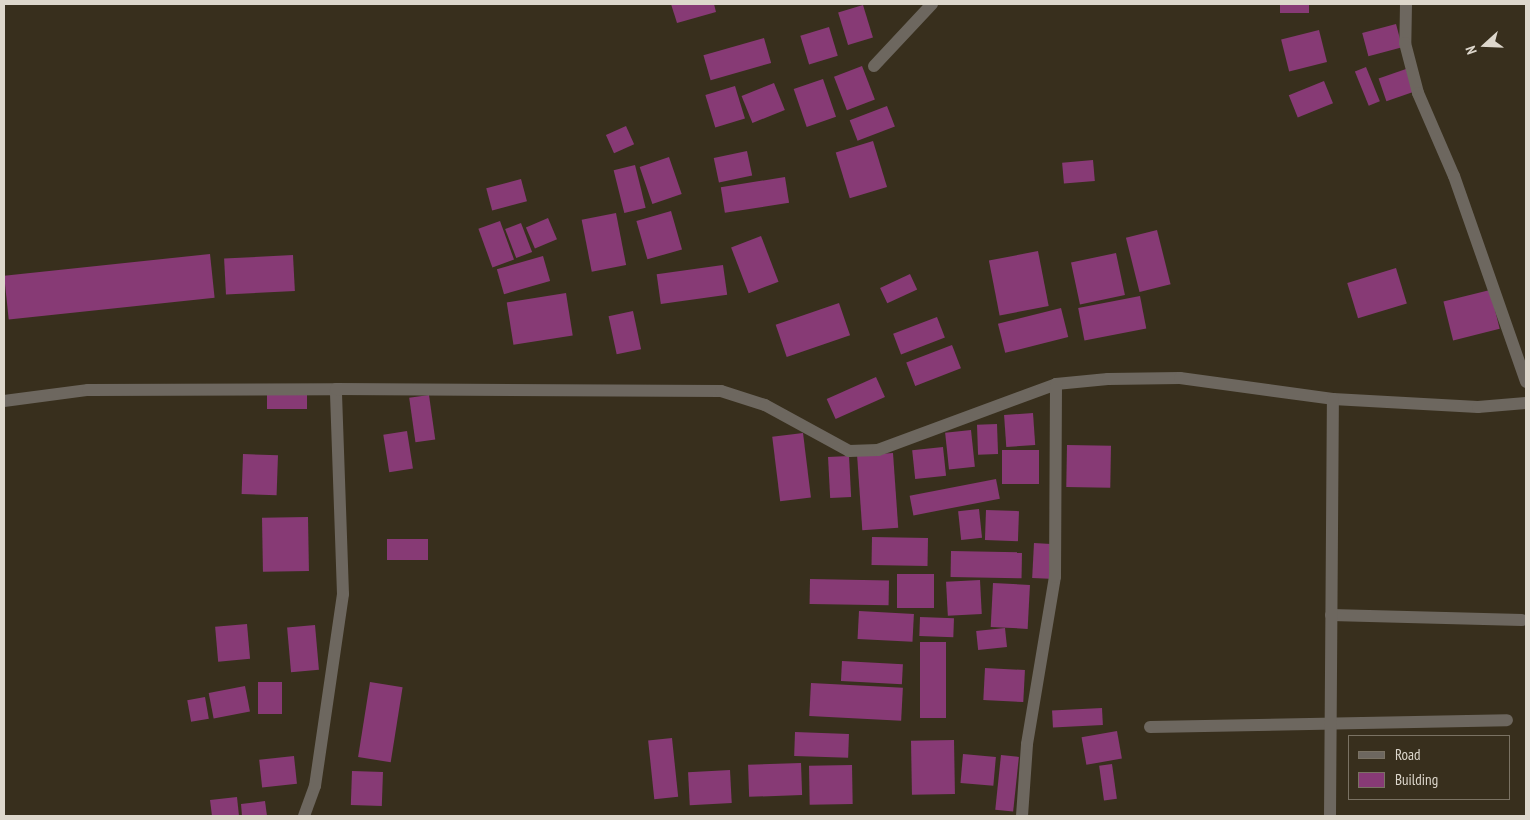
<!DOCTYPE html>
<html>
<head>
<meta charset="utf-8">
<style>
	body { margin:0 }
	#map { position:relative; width:1530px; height:820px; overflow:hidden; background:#382f1d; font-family:"PT Sans Narrow",sans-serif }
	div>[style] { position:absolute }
	.building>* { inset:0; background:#873a75; transform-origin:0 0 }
	.street>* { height:12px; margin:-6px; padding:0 6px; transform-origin:6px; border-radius:6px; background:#6d675f }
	span { translate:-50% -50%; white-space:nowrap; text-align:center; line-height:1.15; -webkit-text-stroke:5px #382f1d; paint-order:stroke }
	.frame { position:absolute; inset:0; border:5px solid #ddd7cc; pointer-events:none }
	.legend { position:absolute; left:1348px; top:735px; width:162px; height:65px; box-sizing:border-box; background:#382f1d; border:1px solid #7a7263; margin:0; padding:6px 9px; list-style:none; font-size:15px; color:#ddd7cc }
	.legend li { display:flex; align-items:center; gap:10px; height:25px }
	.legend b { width:25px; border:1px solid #7a7263 }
	.north { position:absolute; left:1460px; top:20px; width:50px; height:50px; -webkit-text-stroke:4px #382f1d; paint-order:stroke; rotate:250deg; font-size:14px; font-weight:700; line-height:20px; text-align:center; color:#ddd7cc }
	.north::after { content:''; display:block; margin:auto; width:18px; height:22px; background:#ddd7cc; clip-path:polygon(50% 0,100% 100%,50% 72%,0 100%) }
</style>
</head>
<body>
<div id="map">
	<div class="building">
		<div style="clip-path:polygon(671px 4px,714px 4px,716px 12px,677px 23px)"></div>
		<div style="left:1280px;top:4px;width:29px;height:9px"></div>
		<div style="left:863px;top:5px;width:34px;height:26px;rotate:73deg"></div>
		<div style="left:1396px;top:24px;width:24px;height:35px;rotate:75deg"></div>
		<div style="left:829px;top:27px;width:30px;height:30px;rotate:73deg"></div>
		<div style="left:1319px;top:30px;width:33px;height:39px;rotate:76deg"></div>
		<div style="left:764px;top:38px;width:26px;height:63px;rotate:74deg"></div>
		<div style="left:862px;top:66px;width:36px;height:30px;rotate:69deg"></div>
		<div style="left:1366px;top:67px;width:37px;height:12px;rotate:68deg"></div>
		<div style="left:1406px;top:69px;width:24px;height:29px;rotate:71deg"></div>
		<div style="left:823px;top:79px;width:40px;height:31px;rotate:71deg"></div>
		<div style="left:1324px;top:81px;width:24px;height:38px;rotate:68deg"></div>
		<div style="left:774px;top:83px;width:29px;height:35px;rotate:68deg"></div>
		<div style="left:735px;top:86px;width:34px;height:31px;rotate:73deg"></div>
		<div style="left:887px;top:106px;width:22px;height:40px;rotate:69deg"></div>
		<div style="left:626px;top:126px;width:20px;height:22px;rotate:66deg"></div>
		<div style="left:873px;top:141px;width:48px;height:39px;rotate:73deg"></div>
		<div style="left:747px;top:151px;width:25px;height:34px;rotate:78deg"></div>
		<div style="left:669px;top:157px;width:39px;height:31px;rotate:71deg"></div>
		<div style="left:1093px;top:160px;width:21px;height:31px;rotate:85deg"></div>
		<div style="left:635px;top:165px;width:44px;height:22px;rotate:76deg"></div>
		<div style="left:785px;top:177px;width:26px;height:65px;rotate:81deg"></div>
		<div style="left:521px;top:179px;width:23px;height:36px;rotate:75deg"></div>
		<div style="left:671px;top:211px;width:40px;height:36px;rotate:74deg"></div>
		<div style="left:616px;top:213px;width:53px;height:35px;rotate:79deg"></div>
		<div style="left:548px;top:218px;width:23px;height:24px;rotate:67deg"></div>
		<div style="left:500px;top:221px;width:41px;height:23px;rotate:70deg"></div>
		<div style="left:521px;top:223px;width:31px;height:17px;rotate:69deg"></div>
		<div style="left:1157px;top:230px;width:56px;height:32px;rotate:76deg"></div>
		<div style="left:761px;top:236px;width:49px;height:32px;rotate:69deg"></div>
		<div style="left:1038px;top:251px;width:56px;height:50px;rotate:79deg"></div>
		<div style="left:1116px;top:253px;width:43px;height:46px;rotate:78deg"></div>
		<div style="left:210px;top:254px;width:44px;height:207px;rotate:84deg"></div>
		<div style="left:293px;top:255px;width:36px;height:69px;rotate:87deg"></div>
		<div style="left:543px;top:256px;width:26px;height:48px;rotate:74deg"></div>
		<div style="left:723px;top:265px;width:30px;height:67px;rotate:82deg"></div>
		<div style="left:1396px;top:268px;width:37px;height:51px;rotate:73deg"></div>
		<div style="left:910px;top:274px;width:17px;height:33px;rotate:65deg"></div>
		<div style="left:1490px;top:290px;width:40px;height:48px;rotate:76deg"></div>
		<div style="left:566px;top:293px;width:43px;height:60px;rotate:81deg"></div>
		<div style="left:1140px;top:296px;width:33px;height:63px;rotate:79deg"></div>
		<div style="left:839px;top:303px;width:34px;height:67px;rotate:71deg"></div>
		<div style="left:1061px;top:308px;width:30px;height:65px;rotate:76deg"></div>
		<div style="left:633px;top:311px;width:39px;height:25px;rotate:78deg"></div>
		<div style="left:937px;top:317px;width:22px;height:47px;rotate:69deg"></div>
		<div style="left:952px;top:345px;width:25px;height:49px;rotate:69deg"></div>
		<div style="left:876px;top:377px;width:22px;height:54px;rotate:66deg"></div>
		<div style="left:267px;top:394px;width:40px;height:15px"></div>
		<div style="left:429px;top:395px;width:45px;height:20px;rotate:82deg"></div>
		<div style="left:1033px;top:413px;width:32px;height:29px;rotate:86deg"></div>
		<div style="left:997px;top:424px;width:30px;height:20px;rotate:88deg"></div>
		<div style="left:971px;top:430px;width:37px;height:26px;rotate:84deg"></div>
		<div style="left:407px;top:431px;width:38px;height:24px;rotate:81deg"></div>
		<div style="left:803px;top:433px;width:65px;height:31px;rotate:83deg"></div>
		<div style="left:1067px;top:445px;width:44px;height:42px;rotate:1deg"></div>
		<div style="left:943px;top:447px;width:29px;height:31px;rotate:84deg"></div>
		<div style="left:1039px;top:450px;width:34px;height:37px;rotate:90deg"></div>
		<div style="left:893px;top:453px;width:75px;height:36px;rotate:86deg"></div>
		<div style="left:243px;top:454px;width:35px;height:40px;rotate:2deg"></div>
		<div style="left:849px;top:456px;width:41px;height:21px;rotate:87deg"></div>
		<div style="left:996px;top:479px;width:20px;height:88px;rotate:79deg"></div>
		<div style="left:979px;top:509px;width:29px;height:21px;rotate:84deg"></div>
		<div style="left:986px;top:510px;width:33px;height:30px;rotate:2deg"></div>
		<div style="left:308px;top:517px;width:54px;height:46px;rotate:89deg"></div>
		<div style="left:872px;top:537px;width:56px;height:28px;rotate:1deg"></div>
		<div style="left:428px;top:539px;width:21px;height:41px;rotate:90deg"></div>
		<div style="left:1034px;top:543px;width:17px;height:35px;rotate:3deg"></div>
		<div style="left:951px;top:551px;width:71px;height:26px;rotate:1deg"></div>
		<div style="left:897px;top:574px;width:37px;height:34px"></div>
		<div style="left:810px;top:579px;width:79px;height:25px;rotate:1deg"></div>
		<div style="left:980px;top:580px;width:34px;height:34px;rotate:87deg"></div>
		<div style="left:993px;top:583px;width:37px;height:44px;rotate:3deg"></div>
		<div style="left:859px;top:611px;width:55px;height:28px;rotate:3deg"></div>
		<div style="left:920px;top:617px;width:34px;height:19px;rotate:2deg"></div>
		<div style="left:247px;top:624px;width:35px;height:32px;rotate:85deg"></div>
		<div style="left:315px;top:625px;width:45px;height:28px;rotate:85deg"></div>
		<div style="left:1005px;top:628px;width:19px;height:29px;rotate:84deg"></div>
		<div style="left:920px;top:642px;width:26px;height:76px"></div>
		<div style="left:842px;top:661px;width:61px;height:20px;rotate:3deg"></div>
		<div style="left:985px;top:668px;width:40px;height:32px;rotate:3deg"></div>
		<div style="left:258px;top:682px;width:24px;height:32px"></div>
		<div style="left:370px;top:682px;width:33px;height:76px;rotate:9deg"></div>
		<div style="left:811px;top:683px;width:92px;height:33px;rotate:3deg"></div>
		<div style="left:245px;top:686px;width:26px;height:37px;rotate:79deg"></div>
		<div style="left:205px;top:697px;width:22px;height:18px;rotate:80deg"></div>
		<div style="left:1102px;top:708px;width:17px;height:50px;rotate:87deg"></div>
		<div style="left:1117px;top:731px;width:28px;height:36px;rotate:80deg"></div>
		<div style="left:795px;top:732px;width:54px;height:24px;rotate:2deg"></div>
		<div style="left:672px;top:738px;width:59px;height:24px;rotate:84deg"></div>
		<div style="left:954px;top:740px;width:54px;height:43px;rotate:89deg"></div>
		<div style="left:963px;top:754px;width:33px;height:29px;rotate:5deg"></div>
		<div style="left:1001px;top:755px;width:18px;height:55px;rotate:6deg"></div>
		<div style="left:294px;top:756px;width:28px;height:35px;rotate:84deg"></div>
		<div style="left:801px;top:763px;width:32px;height:53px;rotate:88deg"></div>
		<div style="left:1112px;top:764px;width:35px;height:13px;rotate:82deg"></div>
		<div style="left:852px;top:765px;width:39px;height:43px;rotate:89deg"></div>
		<div style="left:730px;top:770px;width:33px;height:42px;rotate:87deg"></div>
		<div style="left:352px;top:771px;width:31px;height:34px;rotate:2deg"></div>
		<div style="clip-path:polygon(237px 797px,239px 816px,212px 816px,210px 800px)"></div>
		<div style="clip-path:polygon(265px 801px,267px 816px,242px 816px,241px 804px)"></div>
	</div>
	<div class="street">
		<div style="left:1406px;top:4px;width:39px;rotate:91deg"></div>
		<div style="left:1405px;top:43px;width:52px;rotate:75.4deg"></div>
		<div style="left:1418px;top:93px;width:90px;rotate:66.6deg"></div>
		<div style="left:1454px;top:176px;width:218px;rotate:70.7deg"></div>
		<div style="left:874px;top:66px;width:85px;rotate:-46.9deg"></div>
		<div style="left:4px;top:401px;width:85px;rotate:-7.5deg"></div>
		<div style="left:88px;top:390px;width:248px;rotate:-0.2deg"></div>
		<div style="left:1331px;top:615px;width:191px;rotate:1.5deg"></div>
		<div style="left:1150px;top:727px;width:357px;rotate:-1.1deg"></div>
		<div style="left:304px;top:816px;width:32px;rotate:-70deg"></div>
		<div style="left:315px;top:786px;width:194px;rotate:-81.7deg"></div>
		<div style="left:343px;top:594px;width:205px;rotate:-92deg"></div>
		<div style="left:336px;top:389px;width:385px;rotate:0.3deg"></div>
		<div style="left:721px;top:391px;width:46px;rotate:17.7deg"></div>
		<div style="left:765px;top:405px;width:96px;rotate:28.7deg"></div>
		<div style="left:849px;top:451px;width:29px;rotate:-2deg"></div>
		<div style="left:878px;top:450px;width:190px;rotate:-20.3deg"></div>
		<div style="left:1056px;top:384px;width:52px;rotate:-5.5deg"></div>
		<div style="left:1108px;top:379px;width:72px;rotate:-0.8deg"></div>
		<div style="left:1180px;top:378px;width:154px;rotate:7.8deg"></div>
		<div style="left:1333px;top:399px;width:145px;rotate:3.2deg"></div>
		<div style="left:1478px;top:407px;width:48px;rotate:-4.8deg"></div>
		<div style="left:1022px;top:816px;width:72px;rotate:-86deg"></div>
		<div style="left:1027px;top:744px;width:169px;rotate:-80.5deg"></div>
		<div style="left:1055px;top:577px;width:193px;rotate:-89.7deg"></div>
		<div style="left:1330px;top:816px;width:417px;rotate:-89.6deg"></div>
	</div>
	<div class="frame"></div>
	<ul class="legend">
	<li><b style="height:6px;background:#6d675f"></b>Road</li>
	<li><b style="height:14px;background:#873a75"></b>Building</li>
	</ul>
	<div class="north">N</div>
</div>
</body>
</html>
